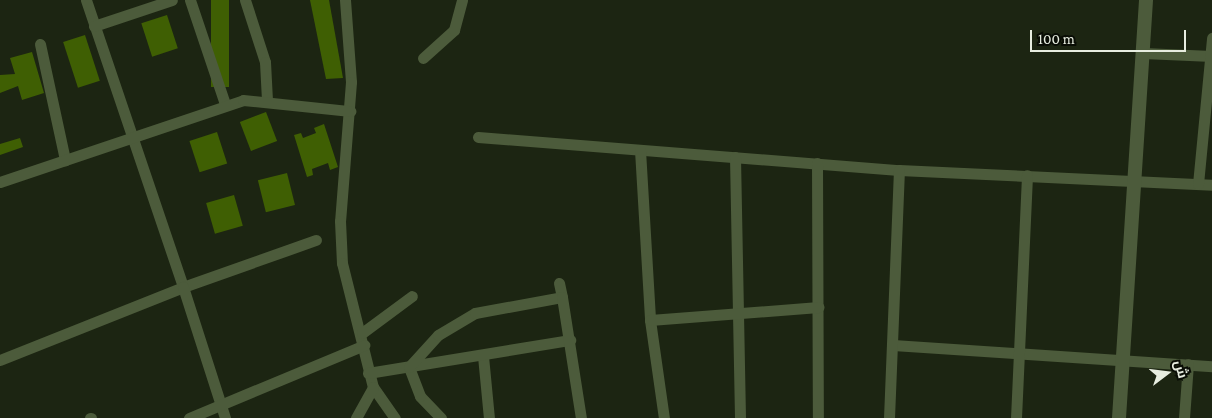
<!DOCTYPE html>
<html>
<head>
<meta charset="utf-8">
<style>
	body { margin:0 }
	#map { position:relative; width:1212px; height:418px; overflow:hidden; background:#1c2512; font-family:"Crimson Pro",Cairo,serif }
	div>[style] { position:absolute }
	.building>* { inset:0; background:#3f5f03; transform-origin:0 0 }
	.minor>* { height:11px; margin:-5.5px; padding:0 5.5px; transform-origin:5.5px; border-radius:5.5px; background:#4c5b3b }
	.tertiary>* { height:14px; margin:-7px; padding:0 7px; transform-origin:7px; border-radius:7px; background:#4c5b3b }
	span { translate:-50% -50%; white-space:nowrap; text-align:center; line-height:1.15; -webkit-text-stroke:4px #090d05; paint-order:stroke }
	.north { position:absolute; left:1142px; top:348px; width:50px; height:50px; -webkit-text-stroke:4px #090d05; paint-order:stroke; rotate:75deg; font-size:14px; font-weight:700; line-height:20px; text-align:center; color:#e7ede0 }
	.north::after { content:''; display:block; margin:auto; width:18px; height:22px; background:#e7ede0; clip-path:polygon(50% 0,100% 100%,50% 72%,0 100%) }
	.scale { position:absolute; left:1030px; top:30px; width:156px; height:22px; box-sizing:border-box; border:2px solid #e7ede0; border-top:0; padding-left:6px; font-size:15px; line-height:18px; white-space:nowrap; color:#e7ede0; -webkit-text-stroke:4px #090d05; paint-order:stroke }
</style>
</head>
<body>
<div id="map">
	<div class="building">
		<div style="left:211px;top:0;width:18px;height:87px"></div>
		<div style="clip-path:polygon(310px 0,329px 0,343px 78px,326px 79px)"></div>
		<div style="left:167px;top:15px;width:35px;height:27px;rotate:72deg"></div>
		<div style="left:85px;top:35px;width:48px;height:23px;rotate:72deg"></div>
		<div style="clip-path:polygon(32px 52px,44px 93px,22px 100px,18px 86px,0 93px,0 75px,15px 74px,10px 58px)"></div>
		<div style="left:266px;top:112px;width:31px;height:28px;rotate:69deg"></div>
		<div style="clip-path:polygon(324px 124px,338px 167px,330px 170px,328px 163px,312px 169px,313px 175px,307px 177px,294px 135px,301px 133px,303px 138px,316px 133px,314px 128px)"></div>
		<div style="left:217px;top:132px;width:33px;height:29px;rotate:72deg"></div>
		<div style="clip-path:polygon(20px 138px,23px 147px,0 155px,0 144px)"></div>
		<div style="left:287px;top:173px;width:33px;height:30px;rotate:76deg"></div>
		<div style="left:234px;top:195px;width:32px;height:29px;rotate:74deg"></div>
	</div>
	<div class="minor">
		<div style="left:86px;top:0;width:303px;rotate:71.3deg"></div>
		<div style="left:183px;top:287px;width:141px;rotate:-19.5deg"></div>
		<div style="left:190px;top:0;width:110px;rotate:71.4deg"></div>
		<div style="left:245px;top:0;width:65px;rotate:72.1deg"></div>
		<div style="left:265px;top:62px;width:38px;rotate:87deg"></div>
		<div style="left:345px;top:0;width:82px;rotate:85.8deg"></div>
		<div style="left:351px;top:82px;width:139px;rotate:94.5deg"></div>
		<div style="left:340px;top:221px;width:42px;rotate:87.3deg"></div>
		<div style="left:342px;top:263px;width:128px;rotate:76deg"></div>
		<div style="left:373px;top:387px;width:38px;rotate:55deg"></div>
		<div style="left:94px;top:26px;width:82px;rotate:-18.4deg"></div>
		<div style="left:40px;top:44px;width:119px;rotate:77.8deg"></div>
		<div style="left:1143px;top:53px;width:69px;rotate:2.5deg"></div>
		<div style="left:423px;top:58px;width:42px;rotate:-42.1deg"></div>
		<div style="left:454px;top:30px;width:31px;rotate:-75deg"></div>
		<div style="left:478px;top:137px;width:422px;rotate:4.5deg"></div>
		<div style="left:899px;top:170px;width:313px;rotate:2.7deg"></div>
		<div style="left:640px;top:150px;width:170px;rotate:86.6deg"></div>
		<div style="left:650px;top:320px;width:99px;rotate:81.9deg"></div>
		<div style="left:735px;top:157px;width:261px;rotate:88.9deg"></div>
		<div style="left:817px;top:163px;width:255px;rotate:89.8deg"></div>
		<div style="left:0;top:182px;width:256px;rotate:-18.6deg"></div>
		<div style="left:243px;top:100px;width:108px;rotate:5.9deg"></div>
		<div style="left:1198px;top:184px;width:147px;rotate:-84.5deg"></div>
		<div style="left:559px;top:283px;width:14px;rotate:78deg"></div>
		<div style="left:650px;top:320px;width:169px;rotate:-4.4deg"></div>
		<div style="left:362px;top:333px;width:62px;rotate:-36.5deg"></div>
		<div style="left:893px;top:345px;width:320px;rotate:3.8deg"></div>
		<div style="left:483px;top:356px;width:62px;rotate:84.5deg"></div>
		<div style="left:0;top:360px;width:197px;rotate:-21.7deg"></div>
		<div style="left:183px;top:287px;width:138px;rotate:72.2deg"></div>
		<div style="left:368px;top:373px;width:205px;rotate:-9.3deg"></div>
		<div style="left:90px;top:418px;width:1px"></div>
		<div style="left:189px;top:418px;width:190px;rotate:-22.6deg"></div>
		<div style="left:356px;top:418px;width:35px;rotate:-61deg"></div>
		<div style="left:441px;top:418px;width:30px;rotate:-134deg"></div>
		<div style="left:420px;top:396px;width:31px;rotate:-111deg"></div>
		<div style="left:409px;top:367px;width:43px;rotate:-47.8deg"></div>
		<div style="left:438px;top:335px;width:43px;rotate:-30.7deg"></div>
		<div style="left:475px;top:313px;width:88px;rotate:-10.4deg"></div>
		<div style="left:562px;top:297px;width:122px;rotate:81.1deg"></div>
		<div style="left:889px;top:418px;width:248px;rotate:-87.7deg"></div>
		<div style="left:1016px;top:418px;width:243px;rotate:-87.4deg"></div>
		<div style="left:1184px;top:418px;width:54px;rotate:-85.8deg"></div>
	</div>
	<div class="tertiary">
		<div style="left:1119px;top:418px;width:419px;rotate:-86.3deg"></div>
	</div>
	<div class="north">ش</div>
	<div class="scale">100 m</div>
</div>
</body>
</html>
